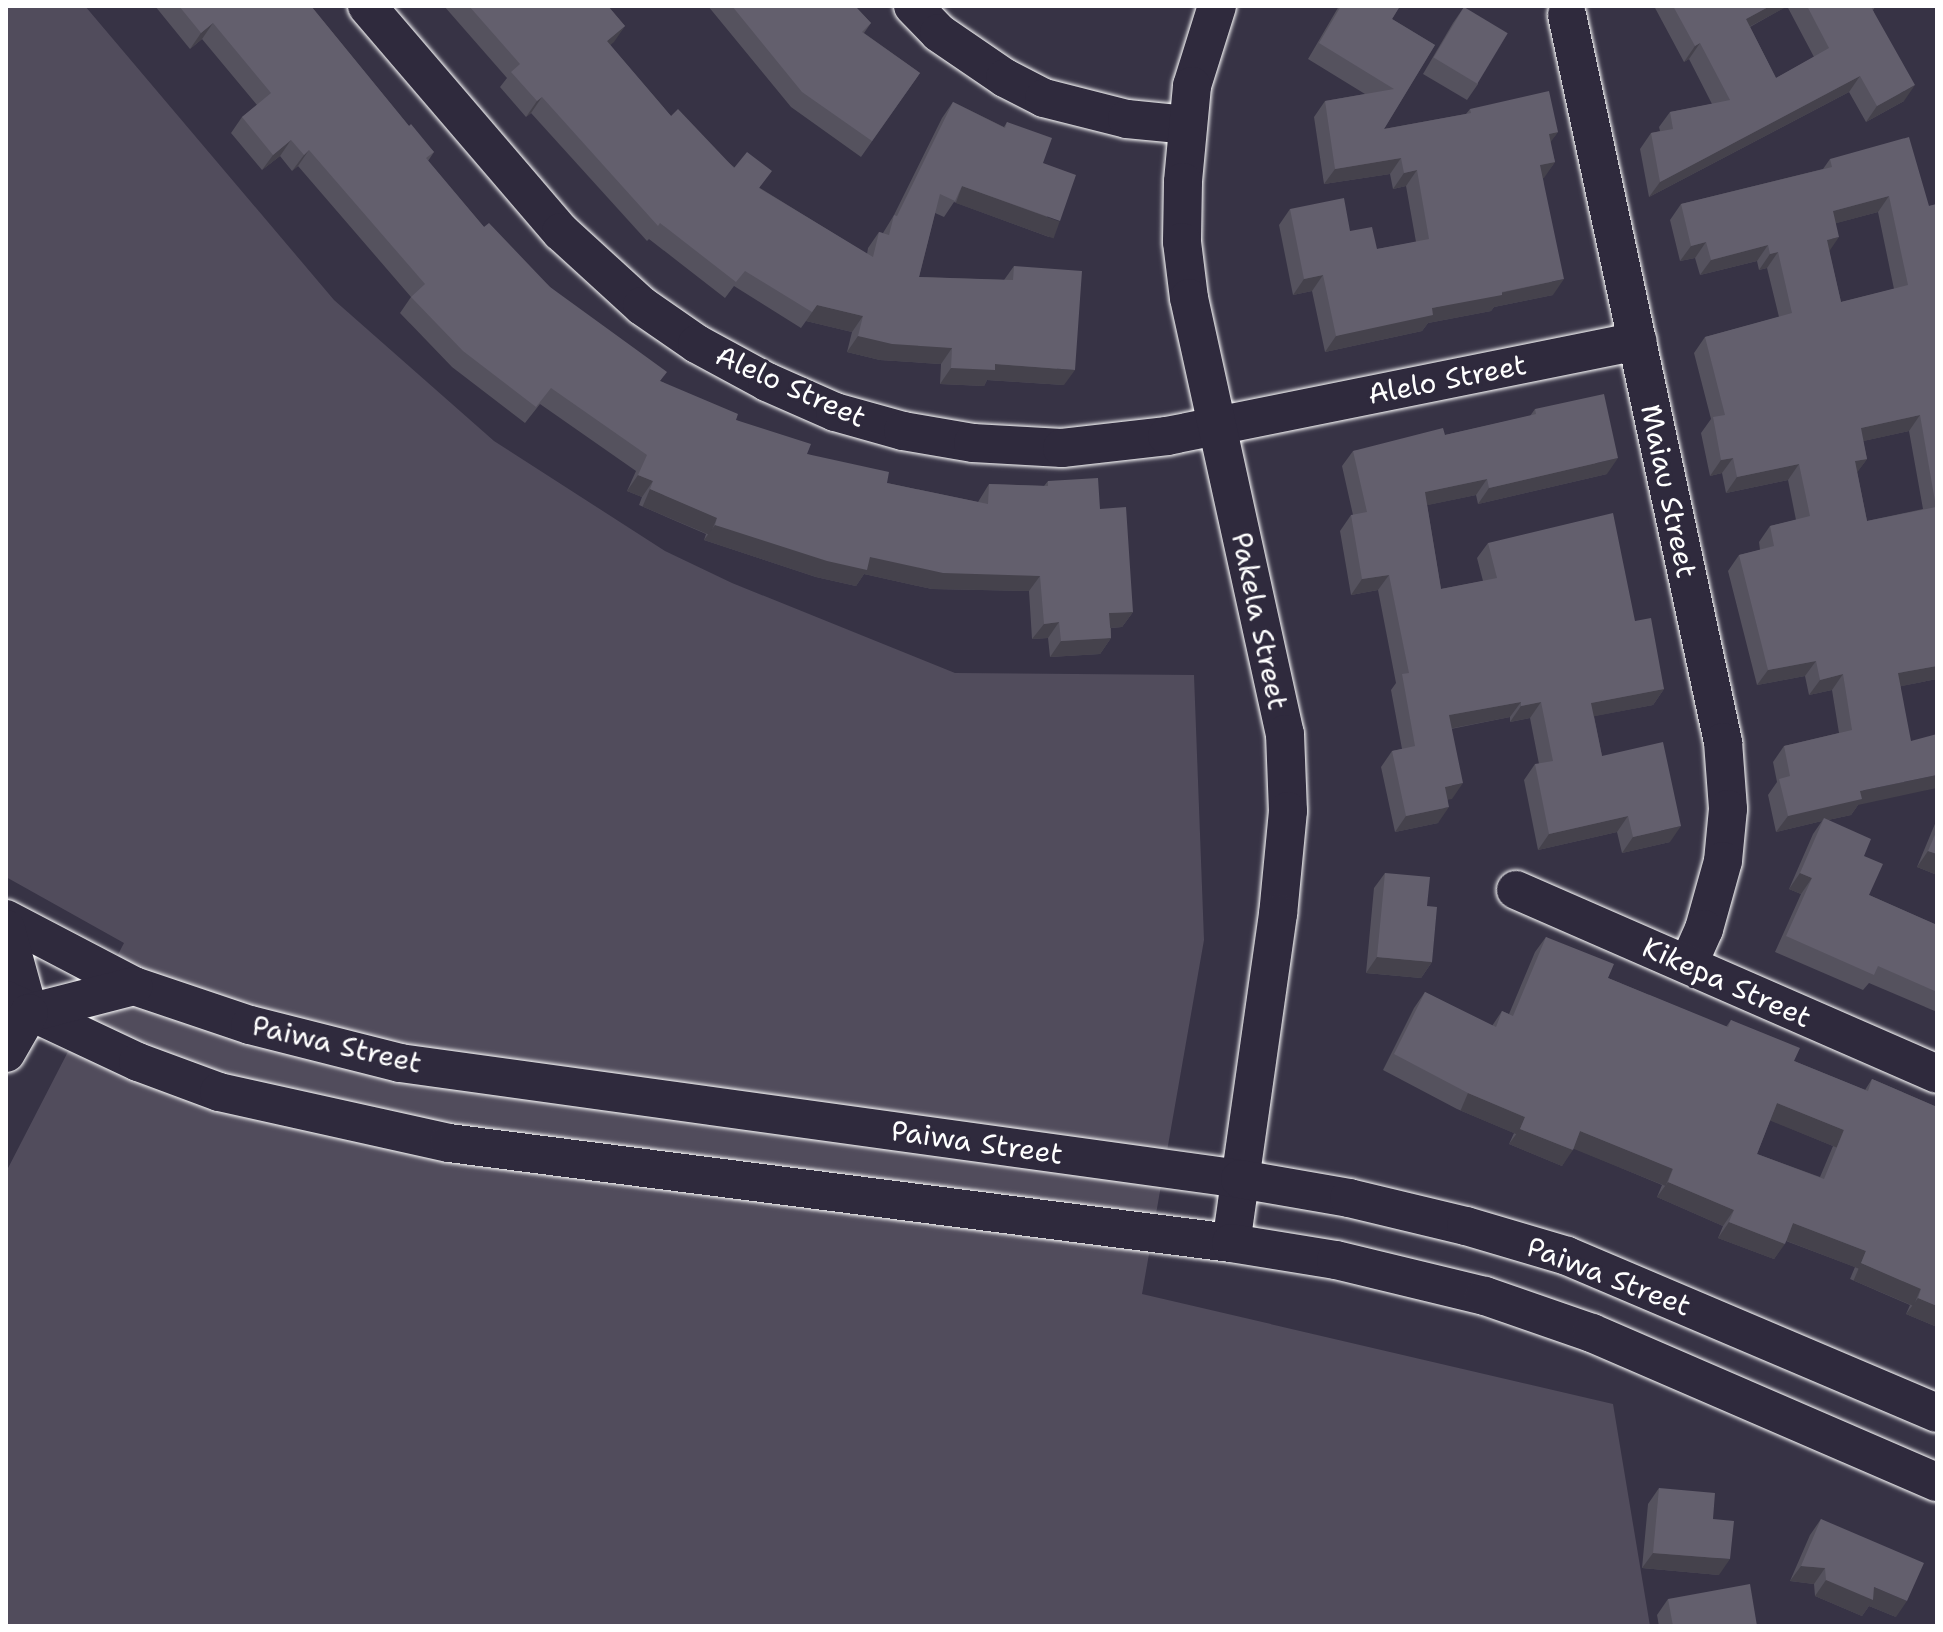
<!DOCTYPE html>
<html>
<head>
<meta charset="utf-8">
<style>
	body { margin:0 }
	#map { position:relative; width:1943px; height:1632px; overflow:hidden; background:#373345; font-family:"Shantell Sans",sans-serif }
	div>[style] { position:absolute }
	.green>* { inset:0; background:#514c5c }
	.roads { filter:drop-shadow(0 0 2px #fff) drop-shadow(0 0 2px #fff) }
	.minor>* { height:38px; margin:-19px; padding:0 19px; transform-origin:19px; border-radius:19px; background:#2f2a3d }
	.wall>* { inset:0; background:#55525e }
	.shaded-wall>* { inset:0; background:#45424c; transform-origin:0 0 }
	.building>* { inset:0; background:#635f6d; transform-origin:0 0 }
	span { translate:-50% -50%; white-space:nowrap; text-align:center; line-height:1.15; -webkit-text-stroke:6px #2f2a3d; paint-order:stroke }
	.street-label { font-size:28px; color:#fff }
	.frame { position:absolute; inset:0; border:8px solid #fff; pointer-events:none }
</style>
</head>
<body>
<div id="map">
	<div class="green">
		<div style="clip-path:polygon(6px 6px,85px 6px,334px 300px,494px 441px,665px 551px,732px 583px,955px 673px,1194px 675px,1204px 940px,1142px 1294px,1613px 1404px,1650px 1626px,6px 1626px,6px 1172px,124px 943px,6px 877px)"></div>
	</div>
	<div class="roads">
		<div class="minor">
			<div style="left:367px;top:6px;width:298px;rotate:49.4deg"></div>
			<div style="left:561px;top:232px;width:110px;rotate:42.4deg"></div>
			<div style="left:642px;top:306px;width:67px;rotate:34.6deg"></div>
			<div style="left:697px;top:344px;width:80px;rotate:28.5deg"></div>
			<div style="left:767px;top:382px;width:74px;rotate:23.8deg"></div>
			<div style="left:835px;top:412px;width:71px;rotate:15.6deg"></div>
			<div style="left:903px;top:431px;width:71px;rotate:9.7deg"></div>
			<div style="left:973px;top:443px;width:89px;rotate:3.2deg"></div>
			<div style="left:1062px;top:448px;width:106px;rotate:-6.5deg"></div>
			<div style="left:1167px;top:436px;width:480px;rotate:-11.4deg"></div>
			<div style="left:913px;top:6px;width:37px;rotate:46deg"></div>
			<div style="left:939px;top:33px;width:80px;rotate:34.3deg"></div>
			<div style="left:1005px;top:78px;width:44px;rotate:27.1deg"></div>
			<div style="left:1044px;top:98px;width:86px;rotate:14.2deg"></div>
			<div style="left:1127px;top:119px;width:60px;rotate:5.7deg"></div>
			<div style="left:1217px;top:6px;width:84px;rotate:107.4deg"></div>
			<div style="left:1192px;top:86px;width:96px;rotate:95.4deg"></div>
			<div style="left:1183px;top:182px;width:60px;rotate:91deg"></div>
			<div style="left:1182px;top:242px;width:56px;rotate:82.9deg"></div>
			<div style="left:1189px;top:298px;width:446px;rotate:77.6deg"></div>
			<div style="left:1285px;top:734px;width:77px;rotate:87.8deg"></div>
			<div style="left:1288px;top:811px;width:103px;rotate:95.5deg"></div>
			<div style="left:1278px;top:914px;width:332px;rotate:98.1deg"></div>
			<div style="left:1567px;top:15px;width:744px;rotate:77.89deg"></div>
			<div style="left:1723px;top:742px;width:67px;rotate:85.7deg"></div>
			<div style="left:1728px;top:809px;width:52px;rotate:95.5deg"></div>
			<div style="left:1723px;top:861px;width:71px;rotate:105.6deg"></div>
			<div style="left:1704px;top:929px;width:39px;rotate:114deg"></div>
			<div style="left:1516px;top:890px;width:459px;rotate:23.6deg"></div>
			<div style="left:6px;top:919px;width:144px;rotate:27.6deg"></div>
			<div style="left:134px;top:986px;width:122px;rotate:18.6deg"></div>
			<div style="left:250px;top:1025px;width:155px;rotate:14.2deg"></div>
			<div style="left:400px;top:1063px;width:848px;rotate:7.86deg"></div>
			<div style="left:1240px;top:1179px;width:111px;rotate:9.9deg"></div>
			<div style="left:1349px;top:1198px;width:120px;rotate:13.5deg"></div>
			<div style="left:1466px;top:1226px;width:105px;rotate:16.5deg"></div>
			<div style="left:1567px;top:1256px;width:402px;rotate:23deg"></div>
			<div style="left:6px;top:929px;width:87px;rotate:74.7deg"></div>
			<div style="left:6px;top:1000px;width:146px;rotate:25.2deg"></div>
			<div style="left:138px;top:1062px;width:86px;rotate:20.3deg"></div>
			<div style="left:219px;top:1092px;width:236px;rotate:12.5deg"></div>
			<div style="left:449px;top:1143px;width:788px;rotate:7.29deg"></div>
			<div style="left:1231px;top:1243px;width:106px;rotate:9.2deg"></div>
			<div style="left:1336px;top:1260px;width:153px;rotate:13.6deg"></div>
			<div style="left:1485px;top:1296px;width:113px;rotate:19.1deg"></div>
			<div style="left:1592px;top:1333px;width:376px;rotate:23.4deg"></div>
			<div style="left:29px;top:1013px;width:108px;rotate:-14.4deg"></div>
			<div style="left:6px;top:1053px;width:46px;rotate:-60.1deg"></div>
		</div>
	</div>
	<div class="wall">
		<div style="clip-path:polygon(155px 6px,311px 6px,409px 126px,434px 152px,428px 161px,484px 227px,550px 287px,660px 381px,736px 420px,807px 454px,887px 483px,978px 502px,989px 484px,1044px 486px,1048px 481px,1100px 509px,1133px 612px,1122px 627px,1111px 628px,1111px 638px,1100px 654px,1050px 657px,1048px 638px,1032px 639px,1029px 591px,932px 589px,864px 574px,856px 586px,816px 577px,704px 540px,706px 534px,639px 505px,642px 497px,627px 491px,636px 471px,540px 404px,525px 423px,452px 367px,400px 313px,411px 297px,298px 166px,292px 171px,280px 156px,262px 170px,231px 133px,242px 117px,257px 105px,202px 39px,190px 49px)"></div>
		<div style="clip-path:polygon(444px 6px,608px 6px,625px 26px,610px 45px,671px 116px,760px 188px,867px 254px,868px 248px,879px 232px,883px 233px,894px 215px,942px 118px,953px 102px,1004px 127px,1007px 122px,1043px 163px,1049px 237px,954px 202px,944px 217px,935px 213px,919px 277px,1004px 280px,1014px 266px,1064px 385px,987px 380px,984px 386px,940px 384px,941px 364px,880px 360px,847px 352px,852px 332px,806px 321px,801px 328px,734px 286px,725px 298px,649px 239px,647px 241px,531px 113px,526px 117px,500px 87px,507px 78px)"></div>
		<div style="clip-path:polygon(708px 6px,855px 6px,871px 23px,864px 33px,920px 73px,861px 157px,791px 107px)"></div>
		<div style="clip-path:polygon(1339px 6px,1400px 6px,1392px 19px,1435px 45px,1384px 129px,1466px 114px,1470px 109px,1558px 132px,1550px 142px,1555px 162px,1543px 178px,1553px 295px,1494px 307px,1491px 311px,1428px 323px,1422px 331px,1325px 352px,1312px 291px,1293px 295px,1279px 225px,1290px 209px,1350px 231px,1377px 249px,1416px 242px,1406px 186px,1393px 189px,1390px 174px,1324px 184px,1314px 117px,1325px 101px,1365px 94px,1308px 59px)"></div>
		<div style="clip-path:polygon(evenodd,1654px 6px,1876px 6px,1873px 10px,1904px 101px,1866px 122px,1849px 92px,1649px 197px,1640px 149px,1651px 133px,1660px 131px,1659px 127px,1670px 112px,1712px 104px,1689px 59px,1684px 62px,1654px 6px,1787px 6px,1814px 57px,1776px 78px,1750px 27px,1787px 6px)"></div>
		<div style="clip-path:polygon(1464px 7px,1478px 84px,1467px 100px,1423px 74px,1453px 23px)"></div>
		<div style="clip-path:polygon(evenodd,1830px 159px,1929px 206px,1937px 204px,1937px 679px,1901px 686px,1858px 805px,1851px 815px,1828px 820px,1864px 856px,1869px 895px,1937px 925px,1937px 1012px,1869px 983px,1863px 990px,1775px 952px,1801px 894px,1789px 889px,1813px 834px,1822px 821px,1776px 832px,1768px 795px,1777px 782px,1773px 762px,1784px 746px,1839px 733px,1832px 690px,1809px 695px,1805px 676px,1757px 685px,1728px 571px,1739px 555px,1760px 550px,1759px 542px,1770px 526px,1796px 520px,1788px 480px,1726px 493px,1722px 473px,1710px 476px,1701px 433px,1711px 419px,1694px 353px,1705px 337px,1779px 317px,1767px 268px,1759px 270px,1757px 261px,1700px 275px,1695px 258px,1680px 261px,1670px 220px,1681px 204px,1823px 169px,1830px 159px,1878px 212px,1894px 289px,1841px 302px,1829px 251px,1836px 223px,1878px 212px,1830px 159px,1909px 431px,1923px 509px,1867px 521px,1857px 472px,1867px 459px,1863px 441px,1909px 431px)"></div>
		<div style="clip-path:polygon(1535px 409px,1607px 474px,1478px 504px,1476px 495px,1427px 505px,1441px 589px,1483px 581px,1477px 558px,1488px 543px,1635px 621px,1664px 689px,1653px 705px,1594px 716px,1602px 756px,1670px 842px,1622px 853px,1617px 832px,1538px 850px,1524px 780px,1535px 764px,1539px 764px,1530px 718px,1510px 722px,1510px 717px,1451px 729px,1452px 799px,1448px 799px,1438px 823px,1395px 832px,1381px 767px,1392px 751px,1402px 749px,1391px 690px,1396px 683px,1378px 590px,1351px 595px,1340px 531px,1351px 515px,1353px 515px,1342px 466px,1353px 451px,1445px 435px,1530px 416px)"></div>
		<div style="clip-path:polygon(1937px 819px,1937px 875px,1917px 867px)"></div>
		<div style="clip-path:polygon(1385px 873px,1427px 906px,1432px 962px,1421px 978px,1366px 973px,1374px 888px)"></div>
		<div style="clip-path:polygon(evenodd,1546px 937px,1608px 978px,1726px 1027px,1731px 1020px,1794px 1061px,1865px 1090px,1872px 1079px,1937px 1107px,1937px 1327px,1906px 1314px,1910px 1305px,1850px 1279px,1855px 1267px,1786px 1241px,1774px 1259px,1718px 1238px,1723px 1226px,1657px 1197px,1662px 1185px,1573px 1148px,1562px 1166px,1509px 1144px,1514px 1133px,1457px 1109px,1383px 1070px,1414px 1008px,1425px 992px,1492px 1026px,1502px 1011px,1509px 1014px,1535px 952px,1546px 937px,1770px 1120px,1833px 1146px,1820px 1177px,1757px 1154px,1770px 1120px)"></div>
		<div style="clip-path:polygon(1659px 1488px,1713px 1519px,1719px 1575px,1642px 1568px,1648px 1504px)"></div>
		<div style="clip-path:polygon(1821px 1519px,1896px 1617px,1869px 1606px,1862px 1616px,1815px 1596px,1814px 1584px,1790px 1581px,1810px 1535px)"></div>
		<div style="clip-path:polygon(1668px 1599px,1757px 1626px,1659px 1626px,1657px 1615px)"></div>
	</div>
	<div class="shaded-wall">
		<div style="clip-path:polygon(1770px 6px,1788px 6px,1734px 35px,1746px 19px)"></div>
		<div style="clip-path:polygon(213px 23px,202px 39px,190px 49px,201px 33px)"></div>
		<div style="clip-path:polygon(625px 26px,614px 42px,596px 57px,607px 41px)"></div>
		<div style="clip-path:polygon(1700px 43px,1689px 59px,1684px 62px,1695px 46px)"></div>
		<div style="clip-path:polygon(1860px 76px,1849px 92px,1649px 197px,1660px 182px)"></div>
		<div style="clip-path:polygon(1915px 85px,1904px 101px,1866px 122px,1877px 106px)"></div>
		<div style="clip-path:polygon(542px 97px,531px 113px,526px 117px,537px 101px)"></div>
		<div style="clip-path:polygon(1558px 132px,1547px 147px,1549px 134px)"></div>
		<div style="clip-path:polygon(291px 140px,280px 156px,262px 170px,273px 155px)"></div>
		<div style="clip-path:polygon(309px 150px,298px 166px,292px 171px,304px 155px)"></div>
		<div style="clip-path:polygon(1401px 158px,1390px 174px,1324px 184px,1335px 169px)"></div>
		<div style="clip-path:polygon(1555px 162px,1544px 178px,1529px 181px,1540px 165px)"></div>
		<div style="clip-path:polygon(1417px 170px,1406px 186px,1393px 189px,1404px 173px)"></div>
		<div style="left:962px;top:186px;width:104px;height:18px;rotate:20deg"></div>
		<div style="clip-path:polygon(1889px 196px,1878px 212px,1822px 227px,1833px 211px)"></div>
		<div style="clip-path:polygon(1839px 237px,1828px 253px,1827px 240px)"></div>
		<div style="clip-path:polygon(1706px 242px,1695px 258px,1680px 261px,1691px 246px)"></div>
		<div style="clip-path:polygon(1768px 245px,1757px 261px,1700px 275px,1711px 260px)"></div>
		<div style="clip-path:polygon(1778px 252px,1767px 268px,1759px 270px,1770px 254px)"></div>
		<div style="clip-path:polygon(1323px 275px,1312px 291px,1293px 295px,1304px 279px)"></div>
		<div style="clip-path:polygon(1564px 279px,1553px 295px,1494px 307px,1491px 311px,1428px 323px,1422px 331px,1325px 352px,1336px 336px,1432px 308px)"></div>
		<div style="clip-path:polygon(817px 305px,863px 316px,852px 332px,806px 321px)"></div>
		<div style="clip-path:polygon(858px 336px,952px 348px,941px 364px,880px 360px,847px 352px)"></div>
		<div style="clip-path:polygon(995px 364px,1075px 370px,1064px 385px,987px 380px,984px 386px,940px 384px,951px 368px)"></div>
		<div style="clip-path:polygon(1920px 415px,1909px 431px,1850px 444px,1861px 428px)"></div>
		<div style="clip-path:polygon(1618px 458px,1607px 474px,1478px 504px,1489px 488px)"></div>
		<div style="clip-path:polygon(1733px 458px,1722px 473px,1710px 476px,1721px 460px)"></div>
		<div style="clip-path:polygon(1867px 459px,1856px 474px,1855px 461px)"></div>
		<div style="clip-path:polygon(1799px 464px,1788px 480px,1726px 493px,1737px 477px)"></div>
		<div style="clip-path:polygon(638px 475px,653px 481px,642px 497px,627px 491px)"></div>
		<div style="clip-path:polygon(1487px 479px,1476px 495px,1414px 508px,1425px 492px)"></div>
		<div style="left:650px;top:489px;width:73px;height:19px;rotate:23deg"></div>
		<div style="clip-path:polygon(715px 525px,870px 557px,1040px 576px,1029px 591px,932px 589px,864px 574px,856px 586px,816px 577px,704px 540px)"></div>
		<div style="clip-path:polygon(1389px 575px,1378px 590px,1351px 595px,1362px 579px)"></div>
		<div style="clip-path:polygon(1133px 612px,1122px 627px,1098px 629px,1109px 613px)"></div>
		<div style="clip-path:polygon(1059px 622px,1048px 638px,1032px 639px,1044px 624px)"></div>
		<div style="clip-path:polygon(1111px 638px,1100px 654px,1050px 657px,1061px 641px)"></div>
		<div style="clip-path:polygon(1816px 661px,1805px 676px,1757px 685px,1768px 670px)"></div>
		<div style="clip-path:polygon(1937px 666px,1937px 679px,1887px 689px,1898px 673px)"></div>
		<div style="clip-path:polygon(1843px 674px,1832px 690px,1809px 695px,1820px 680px)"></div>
		<div style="clip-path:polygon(1664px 689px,1653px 705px,1580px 719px,1591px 703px)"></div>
		<div style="clip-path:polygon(1521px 702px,1510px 717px,1438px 731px,1449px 715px)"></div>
		<div style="clip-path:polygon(1541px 702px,1530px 718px,1510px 722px,1521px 706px)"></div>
		<div style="clip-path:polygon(1937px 775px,1937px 788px,1858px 805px,1851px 815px,1823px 821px,1824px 818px,1822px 821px,1776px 832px,1788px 816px,1860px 791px)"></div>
		<div style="clip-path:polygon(1463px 783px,1452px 799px,1434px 802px,1445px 787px)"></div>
		<div style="clip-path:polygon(1449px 807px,1438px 823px,1395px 832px,1406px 816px)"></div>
		<div style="clip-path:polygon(1628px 816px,1617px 832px,1538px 850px,1549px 834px)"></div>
		<div style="clip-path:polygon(1681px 826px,1670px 842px,1622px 853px,1633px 837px)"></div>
		<div style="clip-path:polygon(1928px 851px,1937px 854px,1937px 875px,1917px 867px)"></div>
		<div style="clip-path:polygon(1800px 873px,1812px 878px,1801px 894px,1789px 889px)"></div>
		<div style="clip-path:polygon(1377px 957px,1432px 962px,1421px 978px,1366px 973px)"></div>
		<div style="left:1468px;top:1093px;width:62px;height:19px;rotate:23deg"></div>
		<div style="left:1777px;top:1103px;width:72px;height:19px;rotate:22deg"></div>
		<div style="clip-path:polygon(1520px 1129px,1573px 1150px,1562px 1166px,1509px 1144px)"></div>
		<div style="left:1580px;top:1131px;width:100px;height:19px;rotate:22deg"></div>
		<div style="clip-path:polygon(1668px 1182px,1734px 1210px,1723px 1226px,1657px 1197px)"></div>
		<div style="clip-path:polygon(1729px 1222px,1785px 1244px,1774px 1259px,1718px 1238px)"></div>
		<div style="left:1793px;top:1223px;width:78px;height:19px;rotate:21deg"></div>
		<div style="left:1861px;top:1263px;width:65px;height:19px;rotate:23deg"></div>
		<div style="clip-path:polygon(1918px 1298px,1937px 1306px,1937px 1327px,1906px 1314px)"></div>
		<div style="clip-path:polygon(1653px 1553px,1730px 1559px,1719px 1575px,1642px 1568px)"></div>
		<div style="clip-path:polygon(1801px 1566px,1825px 1568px,1814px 1584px,1790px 1581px)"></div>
		<div style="clip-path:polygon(1826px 1580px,1874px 1587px,1907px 1601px,1896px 1617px,1869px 1606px,1862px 1616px,1815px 1596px)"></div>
	</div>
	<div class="building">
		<div style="clip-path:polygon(179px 6px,311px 6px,409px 126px,411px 124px,434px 152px,426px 158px,484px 227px,489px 223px,550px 287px,667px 372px,660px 381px,738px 414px,736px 420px,811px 444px,807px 454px,889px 472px,887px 483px,988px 504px,989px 484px,1048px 486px,1048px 481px,1098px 478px,1100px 509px,1126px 507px,1133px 612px,1109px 613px,1111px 638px,1061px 641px,1059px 622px,1044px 624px,1040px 576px,943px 573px,870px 557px,867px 570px,827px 561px,715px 525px,717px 518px,650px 489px,653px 481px,638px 475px,647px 455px,551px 388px,536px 407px,463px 351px,411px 297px,425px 284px,309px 150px,304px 155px,291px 140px,273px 155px,242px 117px,271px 93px,213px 23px,201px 33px)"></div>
		<div style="clip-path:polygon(469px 6px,608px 6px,625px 26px,607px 41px,671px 116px,678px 109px,734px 168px,747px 152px,772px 171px,759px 188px,873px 257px,879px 232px,889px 235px,894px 215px,897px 216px,953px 102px,1005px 128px,1007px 122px,1052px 138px,1043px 163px,1076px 175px,1060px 221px,962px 186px,955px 201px,940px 194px,919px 277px,1013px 280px,1014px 266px,1082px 271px,1075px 370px,995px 364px,995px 370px,951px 368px,952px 348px,892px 344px,858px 336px,863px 316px,817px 305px,812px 312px,745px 271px,736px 282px,660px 223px,658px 226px,542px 97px,537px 101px,511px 72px,520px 64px)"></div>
		<div style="clip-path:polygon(732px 6px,855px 6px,871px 23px,862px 32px,920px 73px,872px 141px,802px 92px)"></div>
		<div style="clip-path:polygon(1341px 6px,1400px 6px,1392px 19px,1435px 45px,1384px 129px,1471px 113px,1470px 109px,1549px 91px,1558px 132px,1549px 134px,1555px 162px,1540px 165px,1564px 279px,1502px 292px,1502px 295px,1432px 308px,1433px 315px,1336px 336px,1323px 275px,1304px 279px,1290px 209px,1344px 198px,1350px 231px,1372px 227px,1377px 249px,1429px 239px,1417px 170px,1404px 173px,1401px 158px,1335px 169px,1325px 101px,1394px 89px,1319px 43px)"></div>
		<div style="clip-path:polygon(1673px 6px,1770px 6px,1746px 19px,1776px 78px,1829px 48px,1807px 6px,1873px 6px,1871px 7px,1915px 85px,1877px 106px,1860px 76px,1660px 182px,1651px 133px,1673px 129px,1670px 112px,1730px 100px,1700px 43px,1695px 46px)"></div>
		<div style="left:1464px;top:7px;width:51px;height:59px;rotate:31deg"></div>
		<div style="clip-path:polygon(evenodd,1909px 137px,1929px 206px,1937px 204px,1937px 666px,1898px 673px,1911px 741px,1937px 734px,1937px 775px,1860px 791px,1862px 799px,1788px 816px,1779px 779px,1790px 776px,1784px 746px,1852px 730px,1843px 674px,1820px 680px,1816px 661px,1768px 670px,1739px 555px,1774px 546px,1770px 526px,1810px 516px,1799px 464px,1737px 477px,1733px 458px,1721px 460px,1713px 417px,1725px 415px,1705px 337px,1792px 313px,1778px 252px,1770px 254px,1768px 245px,1711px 260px,1706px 242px,1691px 246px,1681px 204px,1832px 167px,1830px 159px,1909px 137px,1889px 196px,1908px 285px,1841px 302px,1827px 240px,1839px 237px,1833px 211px,1889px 196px,1909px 137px,1920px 415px,1936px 507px,1867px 521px,1855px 461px,1867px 459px,1861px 428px,1920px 415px)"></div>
		<div style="clip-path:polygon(1604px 394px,1618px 458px,1489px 488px,1487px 479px,1425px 492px,1441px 589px,1497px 578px,1488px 543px,1613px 513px,1635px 621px,1651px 618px,1664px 689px,1591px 703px,1602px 756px,1663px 742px,1681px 826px,1633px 837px,1628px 816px,1549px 834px,1535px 764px,1553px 761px,1541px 702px,1521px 706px,1521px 702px,1449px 715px,1463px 783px,1445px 787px,1449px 807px,1406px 816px,1392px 751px,1415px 746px,1402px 674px,1409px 673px,1389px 575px,1362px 579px,1351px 515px,1367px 512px,1353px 451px,1443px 428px,1445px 435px,1536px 414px,1535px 409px)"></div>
		<div style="clip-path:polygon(1824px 818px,1871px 839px,1864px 856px,1883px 864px,1869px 895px,1937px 925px,1937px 992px,1878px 966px,1874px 975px,1786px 936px,1812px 878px,1800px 873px)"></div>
		<div style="clip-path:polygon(1937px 830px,1937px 854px,1928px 851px)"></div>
		<div style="clip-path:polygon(1385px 873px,1430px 877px,1427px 906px,1437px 907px,1432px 962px,1377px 957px)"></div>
		<div style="clip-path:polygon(evenodd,1546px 937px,1614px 964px,1608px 978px,1728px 1027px,1731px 1020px,1800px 1048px,1794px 1061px,1868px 1091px,1872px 1079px,1937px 1107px,1937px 1306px,1918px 1298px,1921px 1289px,1861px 1263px,1866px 1251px,1793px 1223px,1785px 1244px,1729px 1222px,1734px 1210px,1668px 1182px,1673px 1169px,1580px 1131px,1573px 1150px,1520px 1129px,1525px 1117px,1468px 1093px,1394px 1054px,1425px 992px,1496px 1027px,1502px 1011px,1513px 1016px,1546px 937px,1777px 1103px,1844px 1130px,1824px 1179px,1757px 1154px,1777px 1103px)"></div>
		<div style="clip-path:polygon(1659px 1488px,1715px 1493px,1713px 1519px,1734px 1521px,1730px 1559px,1653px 1553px)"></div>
		<div style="clip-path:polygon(1821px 1519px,1924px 1563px,1907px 1601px,1874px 1587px,1873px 1600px,1826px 1580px,1825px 1568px,1801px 1566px)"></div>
		<div style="clip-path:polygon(1750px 1584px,1757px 1626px,1673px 1626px,1668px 1599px)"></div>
	</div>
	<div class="street-label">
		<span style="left:1447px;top:379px;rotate:-11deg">Alelo Street</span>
		<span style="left:791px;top:386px;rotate:24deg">Alelo Street</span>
		<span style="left:1669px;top:491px;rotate:78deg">Maiau Street</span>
		<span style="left:1260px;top:621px;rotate:78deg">Pakela Street</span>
		<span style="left:1727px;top:982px;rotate:24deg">Kikepa Street</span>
		<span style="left:337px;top:1044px;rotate:13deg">Paiwa Street</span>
		<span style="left:977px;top:1142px;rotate:8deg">Paiwa Street</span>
		<span style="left:1609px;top:1276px;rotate:21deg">Paiwa Street</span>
	</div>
	<div class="frame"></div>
</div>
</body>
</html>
